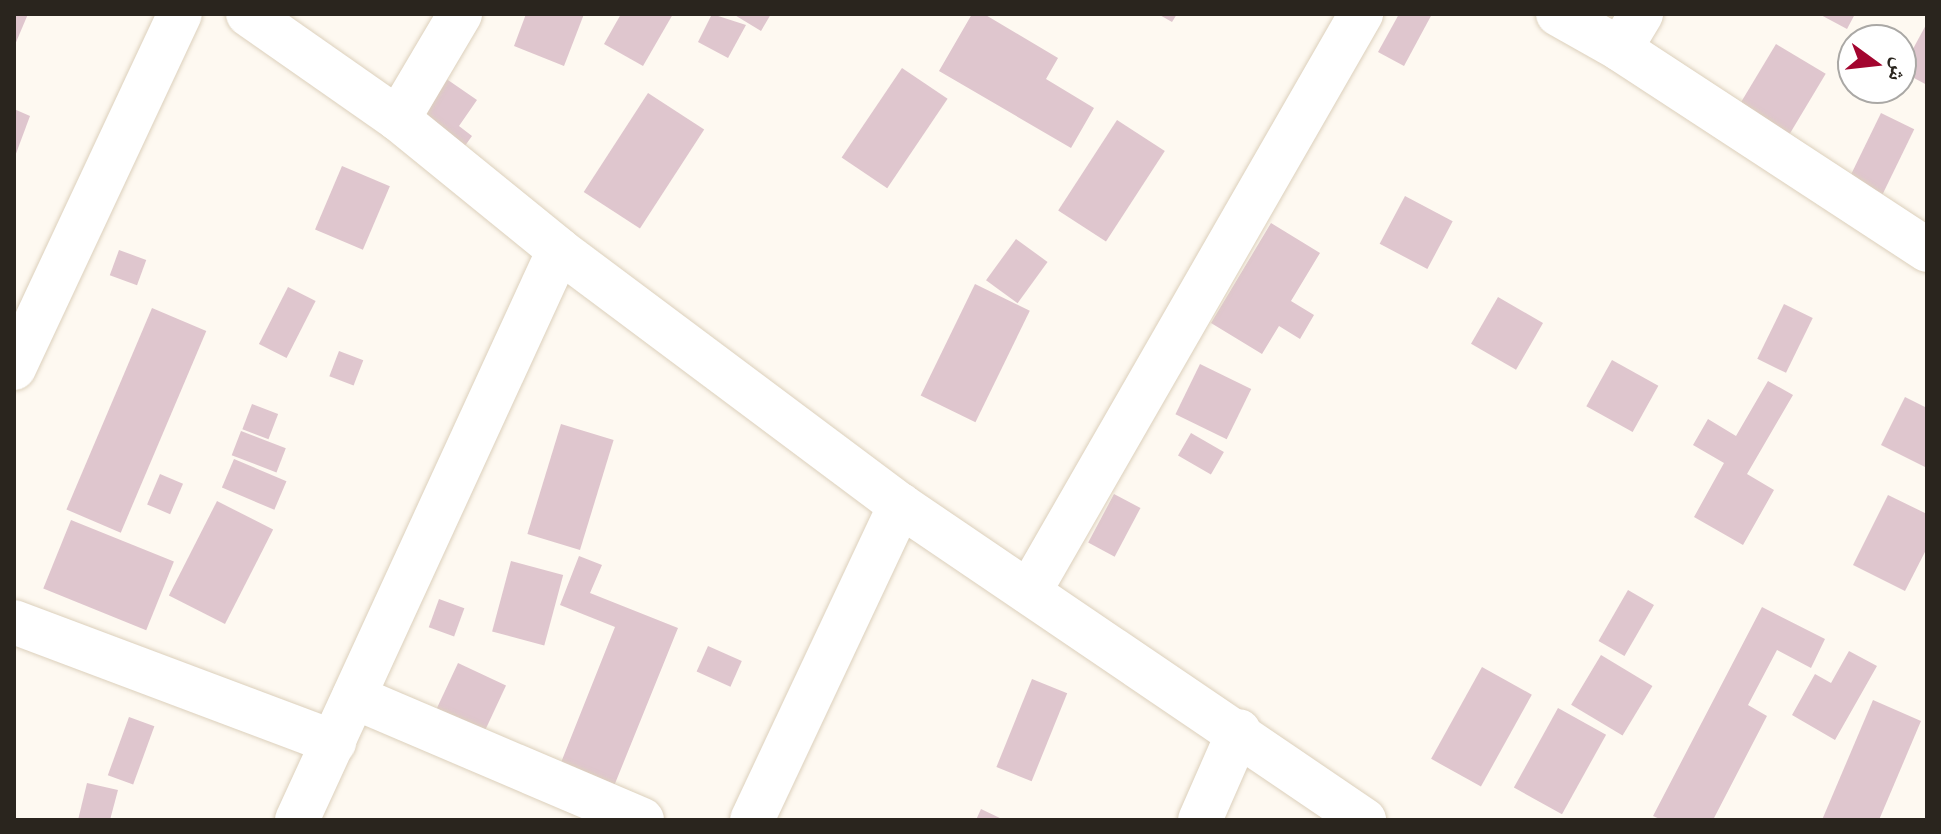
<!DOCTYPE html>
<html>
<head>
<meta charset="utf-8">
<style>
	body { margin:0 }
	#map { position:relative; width:1941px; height:834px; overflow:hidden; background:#fef9f1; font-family:"DM Sans","Noto Naskh Arabic",sans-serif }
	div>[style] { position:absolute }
	.building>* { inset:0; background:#dfc6ce; transform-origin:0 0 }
	.roads { filter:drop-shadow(0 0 2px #dcd0bc) drop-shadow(0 0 2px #dcd0bc) }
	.minor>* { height:44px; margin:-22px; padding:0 22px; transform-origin:22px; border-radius:22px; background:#fff }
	span { translate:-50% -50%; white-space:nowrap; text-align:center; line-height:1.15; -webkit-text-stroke:7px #fff; paint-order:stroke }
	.frame { position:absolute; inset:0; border:16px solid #2a251e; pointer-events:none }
	.north { position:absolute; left:1837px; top:24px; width:80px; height:80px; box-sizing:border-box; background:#fff; border:2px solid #aaa8a5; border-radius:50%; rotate:105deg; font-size:22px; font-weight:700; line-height:32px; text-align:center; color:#2a251e }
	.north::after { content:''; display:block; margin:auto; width:28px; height:36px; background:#a3052f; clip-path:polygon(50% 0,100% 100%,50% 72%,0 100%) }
</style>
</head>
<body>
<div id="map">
	<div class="building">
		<div style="clip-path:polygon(14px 14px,28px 14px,14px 47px)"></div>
		<div style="clip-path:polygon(526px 14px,584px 14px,564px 66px,514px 46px)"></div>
		<div style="clip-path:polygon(621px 14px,673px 14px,643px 66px,604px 44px)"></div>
		<div style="clip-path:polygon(712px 14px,746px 25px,728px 58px,698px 42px)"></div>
		<div style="clip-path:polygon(733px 14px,771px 14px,761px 31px)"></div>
		<div style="clip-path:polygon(972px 14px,984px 14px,1058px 58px,1046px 79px,1094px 108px,1071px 148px,939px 71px)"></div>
		<div style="clip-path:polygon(1158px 14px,1177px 14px,1172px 22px)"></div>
		<div style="clip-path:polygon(1399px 14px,1432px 14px,1404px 66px,1378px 52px)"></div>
		<div style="clip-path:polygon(1819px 14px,1855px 14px,1847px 29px)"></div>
		<div style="clip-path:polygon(1927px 23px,1927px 85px,1901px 71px)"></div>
		<div style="left:1776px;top:44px;width:58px;height:75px;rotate:31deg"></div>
		<div style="left:902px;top:68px;width:55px;height:108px;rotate:34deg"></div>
		<div style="clip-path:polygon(432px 69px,477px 100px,459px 126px,472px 136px,462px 150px,404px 110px)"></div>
		<div style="left:648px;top:93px;width:67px;height:118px;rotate:33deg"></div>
		<div style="clip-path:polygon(14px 109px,30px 116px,14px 159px)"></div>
		<div style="left:1881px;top:113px;width:37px;height:72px;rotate:26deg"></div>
		<div style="left:1117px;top:120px;width:57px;height:108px;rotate:33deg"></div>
		<div style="left:342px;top:166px;width:52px;height:69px;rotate:23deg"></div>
		<div style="left:1405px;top:196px;width:54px;height:54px;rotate:28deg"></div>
		<div style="clip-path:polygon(1271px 223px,1320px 253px,1291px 301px,1314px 315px,1300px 339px,1279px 326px,1262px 354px,1211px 323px)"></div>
		<div style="left:1016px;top:239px;width:39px;height:51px;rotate:36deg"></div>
		<div style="left:119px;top:250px;width:29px;height:27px;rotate:20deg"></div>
		<div style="left:975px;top:284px;width:61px;height:124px;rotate:26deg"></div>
		<div style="left:288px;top:287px;width:31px;height:64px;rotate:27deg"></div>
		<div style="left:1498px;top:297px;width:52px;height:54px;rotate:30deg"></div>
		<div style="left:1784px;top:304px;width:32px;height:61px;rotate:26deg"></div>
		<div style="left:152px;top:308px;width:59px;height:219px;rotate:23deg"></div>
		<div style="left:339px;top:351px;width:26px;height:27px;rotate:21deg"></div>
		<div style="left:1612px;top:360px;width:53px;height:53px;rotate:29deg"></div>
		<div style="left:1200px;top:364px;width:57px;height:56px;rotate:26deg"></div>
		<div style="clip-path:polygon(1768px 381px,1793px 395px,1747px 474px,1774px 490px,1743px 545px,1694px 517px,1724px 463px,1693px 445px,1708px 419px,1736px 436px)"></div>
		<div style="clip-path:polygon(1905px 397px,1927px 408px,1927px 468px,1881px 445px)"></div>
		<div style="left:252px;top:404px;width:28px;height:27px;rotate:21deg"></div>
		<div style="left:561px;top:424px;width:55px;height:115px;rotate:17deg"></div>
		<div style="left:241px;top:431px;width:48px;height:26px;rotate:21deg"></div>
		<div style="left:1191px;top:433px;width:38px;height:26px;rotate:30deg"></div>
		<div style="left:234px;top:459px;width:57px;height:31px;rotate:23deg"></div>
		<div style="left:160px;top:474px;width:25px;height:33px;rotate:23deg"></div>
		<div style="left:1114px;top:494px;width:30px;height:55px;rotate:28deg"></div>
		<div style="clip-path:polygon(1888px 495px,1927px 514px,1927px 548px,1905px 591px,1853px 565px)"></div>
		<div style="left:217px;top:501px;width:63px;height:106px;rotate:27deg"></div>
		<div style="left:71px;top:520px;width:111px;height:74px;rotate:22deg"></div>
		<div style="clip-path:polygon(579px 556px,602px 565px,590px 593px,678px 628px,614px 786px,560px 765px,615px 627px,560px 605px)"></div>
		<div style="left:511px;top:561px;width:54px;height:73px;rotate:15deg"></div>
		<div style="left:1628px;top:590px;width:30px;height:59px;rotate:30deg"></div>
		<div style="left:439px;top:599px;width:27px;height:30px;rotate:20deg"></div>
		<div style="clip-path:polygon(1762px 607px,1825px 639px,1811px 668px,1777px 650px,1748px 705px,1767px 716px,1713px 820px,1662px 820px,1653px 816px)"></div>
		<div style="left:708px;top:646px;width:37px;height:28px;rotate:24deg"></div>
		<div style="clip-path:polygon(1849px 651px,1877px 666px,1835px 740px,1792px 715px,1815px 674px,1831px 683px)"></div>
		<div style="left:1601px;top:655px;width:60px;height:58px;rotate:31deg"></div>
		<div style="left:458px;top:663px;width:53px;height:50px;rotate:25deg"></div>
		<div style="left:1482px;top:667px;width:57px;height:105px;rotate:29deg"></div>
		<div style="left:1032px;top:679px;width:38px;height:95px;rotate:22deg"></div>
		<div style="clip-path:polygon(1873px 700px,1921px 721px,1879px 820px,1822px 820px)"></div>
		<div style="left:1558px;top:708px;width:55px;height:91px;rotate:29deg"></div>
		<div style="left:129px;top:717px;width:27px;height:62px;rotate:20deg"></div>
		<div style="clip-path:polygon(87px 783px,118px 790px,110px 820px,78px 820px)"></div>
		<div style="clip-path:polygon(981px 809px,1004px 820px,976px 820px)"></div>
	</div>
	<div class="roads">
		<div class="minor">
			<div style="left:248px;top:14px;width:183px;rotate:35deg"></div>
			<div style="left:398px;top:119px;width:208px;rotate:39.1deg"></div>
			<div style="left:559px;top:250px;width:426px;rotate:36.8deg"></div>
			<div style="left:900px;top:505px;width:561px;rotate:34.17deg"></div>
			<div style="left:1558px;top:14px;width:71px;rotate:29.4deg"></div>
			<div style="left:1620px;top:49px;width:367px;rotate:33.2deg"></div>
			<div style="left:1620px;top:49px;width:41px;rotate:-59deg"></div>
			<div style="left:398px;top:119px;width:122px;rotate:-59.4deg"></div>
			<div style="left:14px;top:368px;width:391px;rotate:-64.9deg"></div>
			<div style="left:1029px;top:592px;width:667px;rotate:-60.13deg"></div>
			<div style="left:14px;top:622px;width:342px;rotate:20.6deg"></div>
			<div style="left:354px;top:697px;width:313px;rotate:23.1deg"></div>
			<div style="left:297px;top:820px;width:627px;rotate:-65.31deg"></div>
			<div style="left:752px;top:820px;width:348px;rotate:-64.8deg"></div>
			<div style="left:1200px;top:820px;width:97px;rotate:-66.3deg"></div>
		</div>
	</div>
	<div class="frame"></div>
	<div class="north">ش</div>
</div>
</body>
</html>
